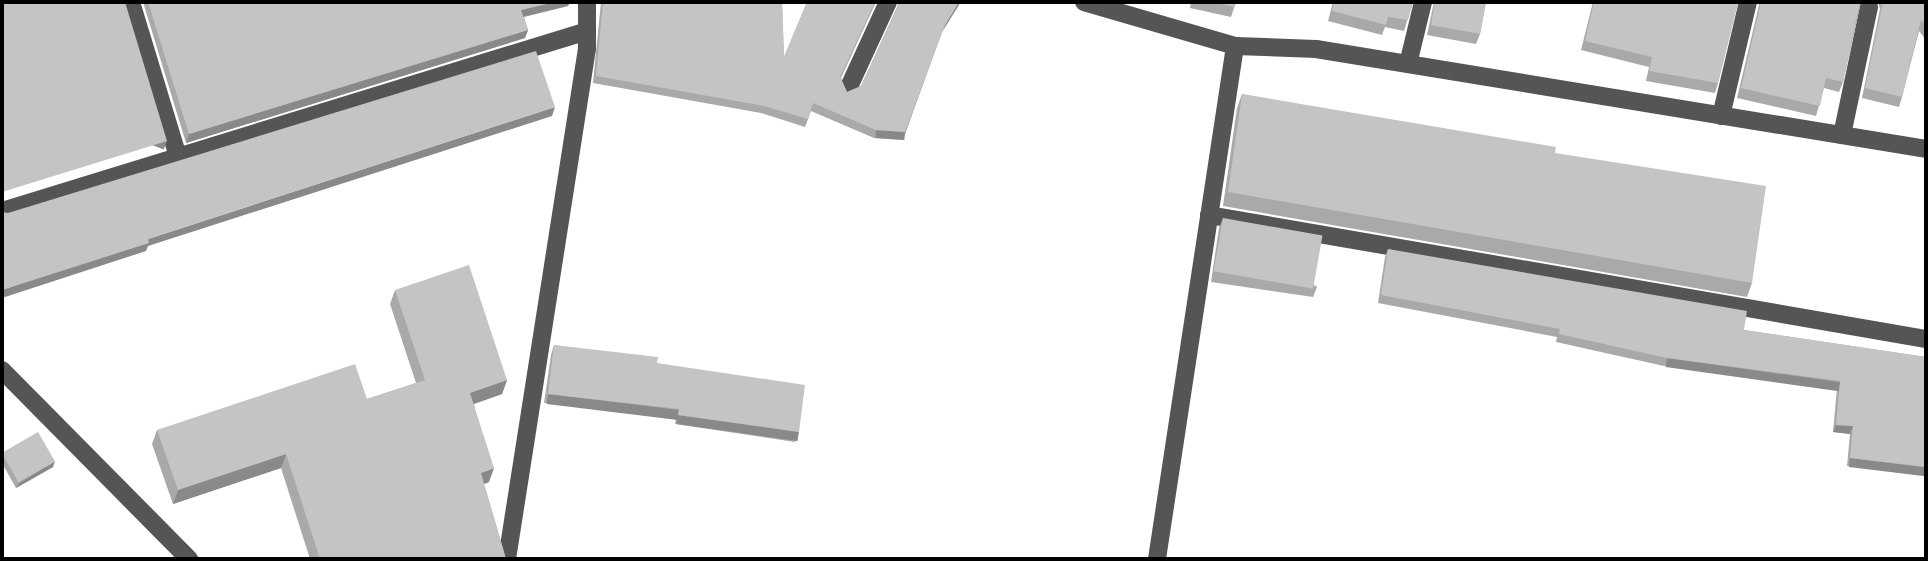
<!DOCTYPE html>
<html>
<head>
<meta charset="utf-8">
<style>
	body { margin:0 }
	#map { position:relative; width:1928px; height:561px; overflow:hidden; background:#fff; font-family:"Varela Round",sans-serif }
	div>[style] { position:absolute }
	.minor>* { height:18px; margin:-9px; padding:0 9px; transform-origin:9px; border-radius:9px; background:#555 }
	.wall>* { inset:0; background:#a9a9a9 }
	.shaded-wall>* { inset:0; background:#898989; transform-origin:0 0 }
	.building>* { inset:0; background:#c4c4c4; transform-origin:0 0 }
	span { translate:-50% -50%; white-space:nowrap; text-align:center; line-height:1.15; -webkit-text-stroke:7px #fff; paint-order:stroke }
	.frame { position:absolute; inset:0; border:4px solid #000; pointer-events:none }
</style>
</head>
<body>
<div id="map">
	<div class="minor">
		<div style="left:131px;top:2px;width:162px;rotate:73.1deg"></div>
		<div style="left:1084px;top:2px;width:157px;rotate:16.2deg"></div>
		<div style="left:1235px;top:46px;width:81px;rotate:2.1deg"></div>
		<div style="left:1316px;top:49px;width:618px;rotate:9.31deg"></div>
		<div style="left:1408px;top:64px;width:64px;rotate:-76.4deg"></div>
		<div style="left:848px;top:89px;width:96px;rotate:-65.3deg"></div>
		<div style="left:1721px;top:116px;width:117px;rotate:-76.7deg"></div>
		<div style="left:1842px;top:135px;width:131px;rotate:-78.1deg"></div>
		<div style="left:2px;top:211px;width:612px;rotate:-17.1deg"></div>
		<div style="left:1209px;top:215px;width:728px;rotate:9.81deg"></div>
		<div style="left:2px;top:370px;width:266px;rotate:45.3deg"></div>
		<div style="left:507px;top:559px;width:516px;rotate:-81.09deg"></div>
		<div style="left:587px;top:49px;width:47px;rotate:-90deg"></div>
		<div style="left:1157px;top:559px;width:519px;rotate:-81.35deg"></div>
	</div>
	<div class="wall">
		<div style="clip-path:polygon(143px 2px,570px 2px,568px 6px,524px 17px,528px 30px,525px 38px,186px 143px)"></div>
		<div style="clip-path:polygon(601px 2px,782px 2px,784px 57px,807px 2px,876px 2px,841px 78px,847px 92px,861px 86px,898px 5px,898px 2px,960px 2px,942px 32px,903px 140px,874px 138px,811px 111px,805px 127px,761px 113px,593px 83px)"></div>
		<div style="clip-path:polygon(1191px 2px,1236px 2px,1231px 17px,1190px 8px)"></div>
		<div style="clip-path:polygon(1333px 2px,1413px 2px,1404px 31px,1385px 27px,1382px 35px,1328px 21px)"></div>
		<div style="clip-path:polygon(1434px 2px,1486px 2px,1480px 34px,1476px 44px,1427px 35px)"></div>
		<div style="clip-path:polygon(1593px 2px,1738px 2px,1718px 83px,1715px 93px,1646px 81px,1649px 67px,1581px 50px)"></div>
		<div style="clip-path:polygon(1757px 2px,1861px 2px,1843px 82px,1839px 92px,1824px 88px,1816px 116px,1737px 98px,1759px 5px)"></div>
		<div style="clip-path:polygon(1878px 2px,1926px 2px,1926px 40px,1919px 31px,1902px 97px,1899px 107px,1862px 98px,1880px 9px)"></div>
		<div style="clip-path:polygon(1242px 94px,1555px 153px,1752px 283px,1747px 297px,1223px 206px,1237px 108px)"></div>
		<div style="clip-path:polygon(1223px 218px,1317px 287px,1313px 297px,1211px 282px,1219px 228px)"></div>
		<div style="clip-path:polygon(1388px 249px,1744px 330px,1926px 357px,1926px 475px,1847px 466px,1850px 434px,1833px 432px,1837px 388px,1664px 366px,1556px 342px,1557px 337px,1378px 303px,1385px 257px)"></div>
		<div style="clip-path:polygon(395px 290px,507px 380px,502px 394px,474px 404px,489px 482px,484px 484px,506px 559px,310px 559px,281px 468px,173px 504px,152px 444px,157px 430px,367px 399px,416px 383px,390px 304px)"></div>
		<div style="clip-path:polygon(554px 345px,657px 363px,799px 432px,795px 442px,675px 424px,676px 418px,544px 403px,551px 355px)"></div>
		<div style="clip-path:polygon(2px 454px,53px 467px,16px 488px,2px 463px)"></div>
	</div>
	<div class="shaded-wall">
		<div style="clip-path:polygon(555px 2px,570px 2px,568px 6px,518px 18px,521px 10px)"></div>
		<div style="clip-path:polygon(959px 2px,960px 2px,959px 5px,942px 32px,945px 25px)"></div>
		<div style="clip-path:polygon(528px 30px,525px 38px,186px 143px,189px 134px)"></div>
		<div style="clip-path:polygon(555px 107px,552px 116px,148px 246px,146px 251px,2px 298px,2px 290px,148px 239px)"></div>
		<div style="left:876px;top:130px;width:29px;height:8px;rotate:4deg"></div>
		<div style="left:167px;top:141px;width:9px;height:173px;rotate:111deg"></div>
		<div style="left:1667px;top:358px;width:175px;height:9px;rotate:8deg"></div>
		<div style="clip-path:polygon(507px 380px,502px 394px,465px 407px,470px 393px)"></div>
		<div style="left:548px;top:394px;width:132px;height:10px;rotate:7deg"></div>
		<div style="left:678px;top:415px;width:122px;height:9px;rotate:8deg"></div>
		<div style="clip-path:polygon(1836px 425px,1853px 426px,1850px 434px,1833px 432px)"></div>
		<div style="clip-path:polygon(286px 454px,281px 468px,173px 504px,178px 490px)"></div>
		<div style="left:1850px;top:458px;width:77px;height:9px;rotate:7deg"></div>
		<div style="clip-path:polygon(55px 461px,53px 467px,16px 488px,19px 483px)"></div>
		<div style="clip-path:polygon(494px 468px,489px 482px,476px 487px,481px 473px)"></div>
	</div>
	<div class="building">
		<div style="clip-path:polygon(2px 2px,125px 2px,167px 141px,2px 192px)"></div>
		<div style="clip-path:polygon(148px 2px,555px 2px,521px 10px,528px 30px,189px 134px)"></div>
		<div style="clip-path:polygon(603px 2px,782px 2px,784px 57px,807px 2px,875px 2px,840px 77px,847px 92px,861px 86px,900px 2px,959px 2px,945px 25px,905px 132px,876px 130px,813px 103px,808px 119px,764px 106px,596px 76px)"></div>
		<div style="clip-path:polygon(1212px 2px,1236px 2px,1235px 7px)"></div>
		<div style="clip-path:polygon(1334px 2px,1413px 2px,1408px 20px,1388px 17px,1386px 25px,1332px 11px)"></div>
		<div style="clip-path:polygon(1435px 2px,1486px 2px,1480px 34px,1431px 25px)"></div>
		<div style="clip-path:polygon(1594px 2px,1738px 2px,1718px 83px,1649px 71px,1652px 57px,1585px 41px)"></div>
		<div style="clip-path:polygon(1761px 2px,1860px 2px,1843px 82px,1826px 78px,1820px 106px,1741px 88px)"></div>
		<div style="clip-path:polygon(1883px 2px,1926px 2px,1926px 26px,1921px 20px,1902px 97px,1865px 88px)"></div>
		<div style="clip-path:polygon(536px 51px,555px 107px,148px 239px,149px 243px,2px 290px,2px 212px,8px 213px)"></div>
		<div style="clip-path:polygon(1242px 94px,1556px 147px,1555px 153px,1766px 186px,1752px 283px,1228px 192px)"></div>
		<div style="left:1223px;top:218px;width:101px;height:54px;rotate:10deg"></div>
		<div style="clip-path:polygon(1388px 249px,1747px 311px,1744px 330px,1926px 357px,1926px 467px,1850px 458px,1853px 426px,1836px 425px,1840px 381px,1667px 358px,1559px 334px,1560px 329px,1381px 295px)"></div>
		<div style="clip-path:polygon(469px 265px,507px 380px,470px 393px,494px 468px,481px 473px,506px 559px,320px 559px,286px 454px,178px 490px,157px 430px,355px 364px,367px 399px,425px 380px,395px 290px)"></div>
		<div style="clip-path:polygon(554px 345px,658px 357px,657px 363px,805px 385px,799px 432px,678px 415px,679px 409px,548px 394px)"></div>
		<div style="left:38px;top:432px;width:34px;height:42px;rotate:60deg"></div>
	</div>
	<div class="frame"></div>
</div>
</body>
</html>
